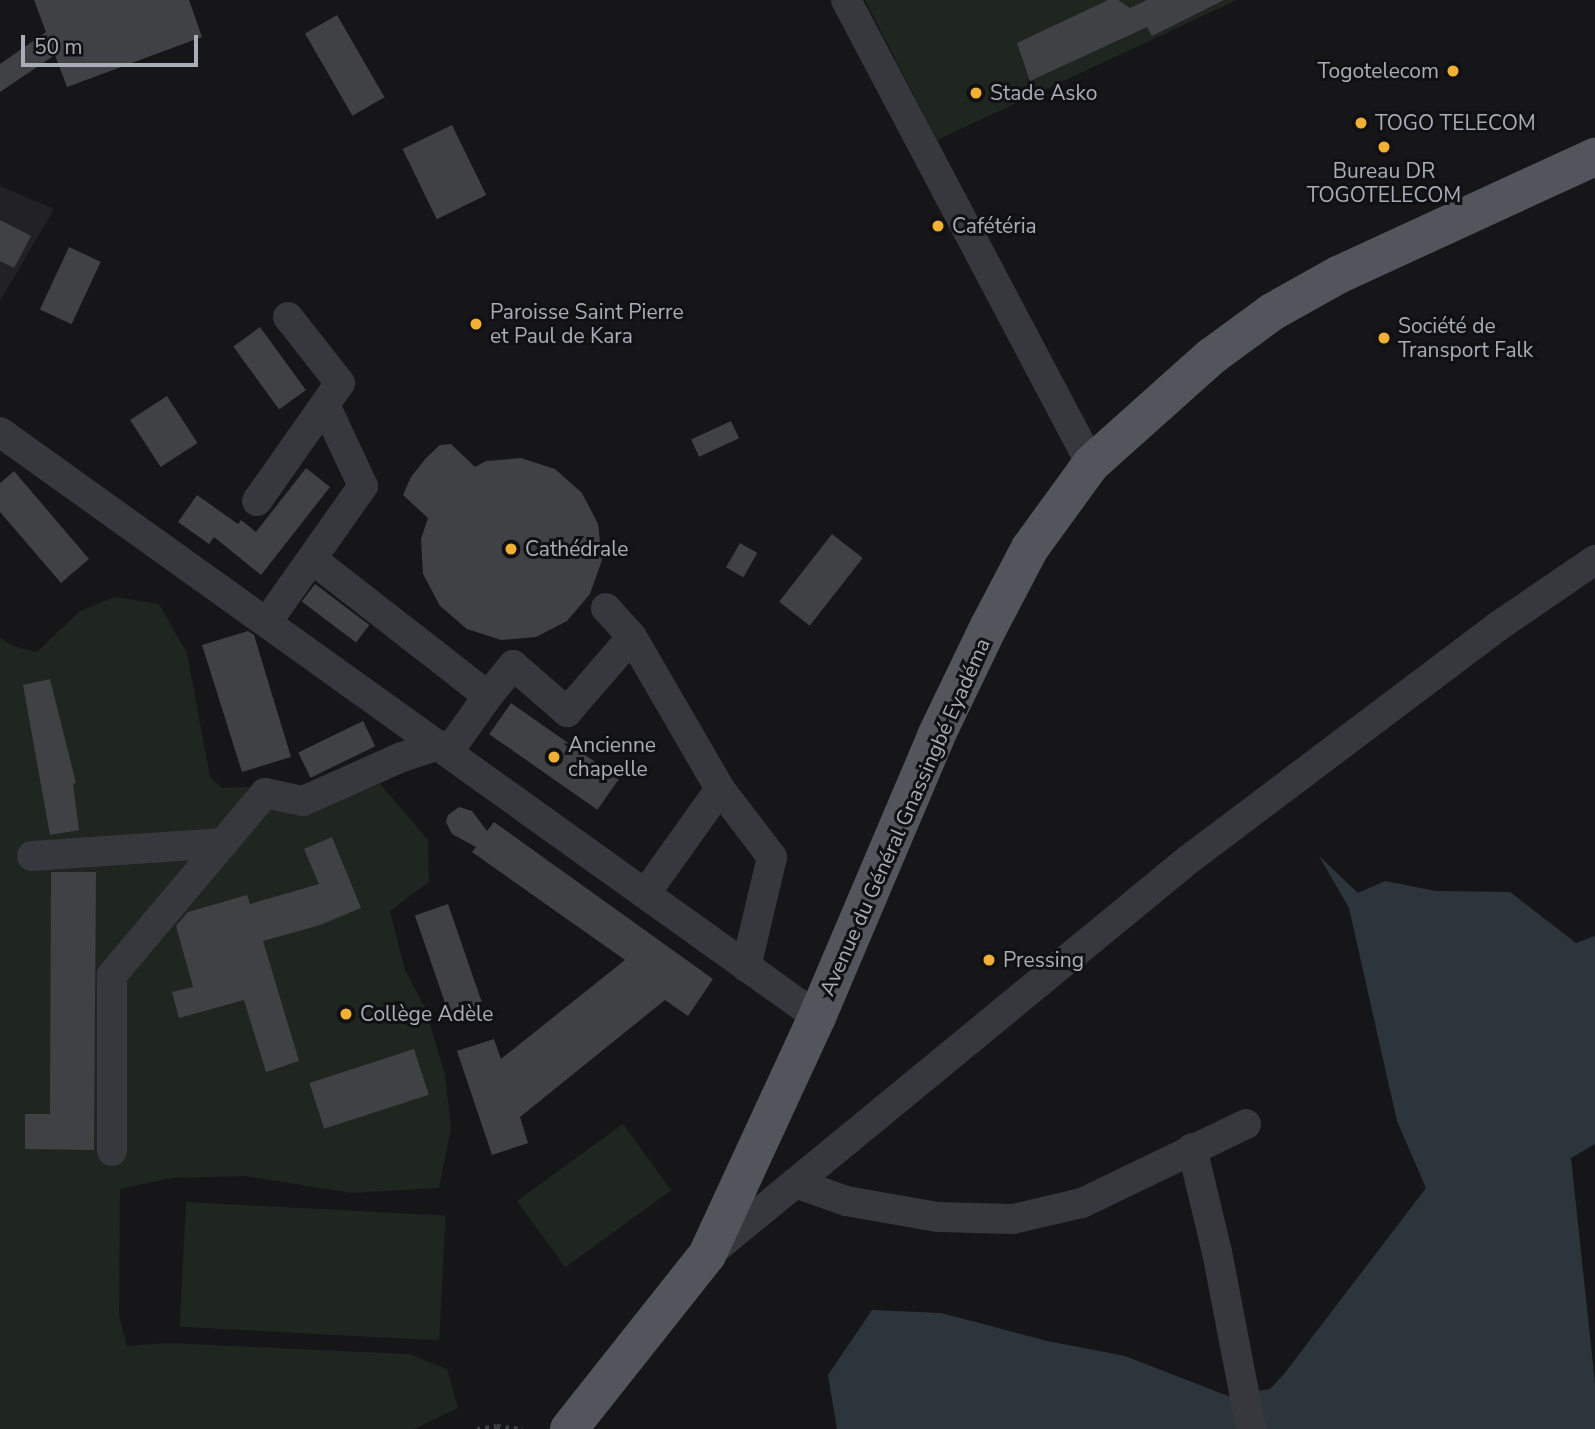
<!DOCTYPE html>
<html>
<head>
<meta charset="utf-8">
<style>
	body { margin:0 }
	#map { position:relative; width:1595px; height:1429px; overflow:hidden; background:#161618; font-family:"Nunito Sans",sans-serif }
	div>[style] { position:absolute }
	.built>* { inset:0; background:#222225 }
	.green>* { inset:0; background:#1e261f; transform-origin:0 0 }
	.water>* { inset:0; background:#2c353c }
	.building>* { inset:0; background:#404145; transform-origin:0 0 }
	.path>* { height:4.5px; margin-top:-2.25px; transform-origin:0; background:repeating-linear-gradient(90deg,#3d3f44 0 3.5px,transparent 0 8.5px) }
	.minor>* { height:30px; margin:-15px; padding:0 15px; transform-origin:15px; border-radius:15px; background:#37383d }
	.major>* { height:38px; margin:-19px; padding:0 19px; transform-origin:19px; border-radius:19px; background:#53555c }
	.dots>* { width:19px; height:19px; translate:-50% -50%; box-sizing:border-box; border:4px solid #111113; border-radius:50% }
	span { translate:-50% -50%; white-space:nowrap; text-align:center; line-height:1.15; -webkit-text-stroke:6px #111113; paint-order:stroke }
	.poi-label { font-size:21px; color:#a8adb8 }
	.right { translate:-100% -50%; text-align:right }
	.left { translate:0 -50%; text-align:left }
	.street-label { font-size:21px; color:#a8adb8 }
	.scale { position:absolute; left:21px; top:35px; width:177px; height:32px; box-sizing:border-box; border:4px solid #a8adb8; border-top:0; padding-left:9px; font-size:21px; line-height:24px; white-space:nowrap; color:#a8adb8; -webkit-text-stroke:5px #111113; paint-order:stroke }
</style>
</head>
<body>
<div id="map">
	<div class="built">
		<div style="clip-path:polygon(0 186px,54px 209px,0 301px)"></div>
	</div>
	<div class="green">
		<div style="clip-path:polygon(865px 0,1237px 0,937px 140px)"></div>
		<div style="clip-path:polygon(114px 597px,159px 604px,187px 653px,210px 777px,222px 788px,272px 786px,326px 803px,380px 784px,428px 840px,429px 882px,390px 911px,405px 970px,426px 1010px,445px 1075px,451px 1128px,439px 1188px,352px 1193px,245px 1176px,172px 1178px,120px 1189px,119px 1316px,127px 1346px,167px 1343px,409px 1354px,447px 1369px,458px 1408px,414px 1429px,0 1429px,0 638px,13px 646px,37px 652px,80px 611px)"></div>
		<div style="left:623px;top:1124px;width:82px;height:131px;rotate:54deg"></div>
		<div style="left:186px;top:1202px;width:260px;height:125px;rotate:3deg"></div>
	</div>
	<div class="water">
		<div style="clip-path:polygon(1319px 856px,1358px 893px,1385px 881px,1436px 891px,1510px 892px,1576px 943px,1595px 936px,1595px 1144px,1571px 1158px,1595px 1383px,1595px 1429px,837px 1429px,828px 1375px,872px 1310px,941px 1313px,1047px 1341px,1125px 1356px,1228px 1396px,1270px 1389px,1284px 1374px,1426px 1188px,1397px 1121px,1349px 908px)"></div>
	</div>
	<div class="building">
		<div style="clip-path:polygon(34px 0,189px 0,202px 37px,67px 87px,55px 55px,0 92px,0 64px,46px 32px)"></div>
		<div style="clip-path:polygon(1108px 0,1118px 0,1130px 8px,1147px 0,1224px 0,1152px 36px,1147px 27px,1030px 81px,1017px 43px)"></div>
		<div style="left:337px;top:15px;width:95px;height:37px;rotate:60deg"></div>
		<div style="left:452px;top:125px;width:78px;height:55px;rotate:64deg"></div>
		<div style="clip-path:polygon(0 220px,31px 236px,14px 268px,0 261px)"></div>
		<div style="left:69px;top:247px;width:35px;height:69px;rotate:25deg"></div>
		<div style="left:260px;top:327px;width:78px;height:33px;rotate:54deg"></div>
		<div style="left:167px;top:396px;width:56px;height:44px;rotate:57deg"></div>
		<div style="left:731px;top:421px;width:19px;height:44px;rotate:65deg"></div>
		<div style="clip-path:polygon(451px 444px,475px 467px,486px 461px,521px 458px,555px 469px,582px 493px,598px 524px,602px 560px,590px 594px,567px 621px,536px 637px,501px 640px,467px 629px,440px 606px,423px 574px,421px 539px,428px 518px,403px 495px,411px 477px,426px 458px,440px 445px)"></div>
		<div style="clip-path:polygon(306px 468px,330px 487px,261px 575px,214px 537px,209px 544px,178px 522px,197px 495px,238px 524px,241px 520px,256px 532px)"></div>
		<div style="clip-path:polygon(14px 471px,89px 559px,61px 583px,0 512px,0 483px)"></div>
		<div style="left:832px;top:534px;width:39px;height:86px;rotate:38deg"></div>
		<div style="left:740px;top:543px;width:20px;height:28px;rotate:30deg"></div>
		<div style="left:315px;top:584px;width:68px;height:22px;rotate:37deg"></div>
		<div style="clip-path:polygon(248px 631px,254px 635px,291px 757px,242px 772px,202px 645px)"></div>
		<div style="clip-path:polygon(50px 679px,76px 783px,73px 784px,79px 830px,50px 835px,23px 685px)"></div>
		<div style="left:511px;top:703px;width:132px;height:38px;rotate:35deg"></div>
		<div style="left:363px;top:721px;width:28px;height:72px;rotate:64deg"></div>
		<div style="clip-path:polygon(459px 807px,472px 811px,487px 831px,494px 822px,713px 979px,688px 1016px,665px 1000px,520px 1117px,528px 1143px,492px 1155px,457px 1051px,494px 1039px,501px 1059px,625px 960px,472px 852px,476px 847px,452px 834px,446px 822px,448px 815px)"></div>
		<div style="clip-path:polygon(332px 837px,361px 908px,320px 925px,263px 941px,299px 1061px,266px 1072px,244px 1000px,179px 1018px,172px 992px,193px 987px,176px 926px,188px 912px,247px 895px,250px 904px,319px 884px,304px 849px)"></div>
		<div style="clip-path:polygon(51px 872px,96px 872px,94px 1150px,25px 1149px,25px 1114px,50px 1114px)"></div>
		<div style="left:448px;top:904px;width:106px;height:35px;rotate:71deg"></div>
		<div style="left:414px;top:1049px;width:48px;height:110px;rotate:72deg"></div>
	</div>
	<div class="path">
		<div style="left:477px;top:1429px;width:20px;rotate:-9deg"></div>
		<div style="left:497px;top:1426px;width:26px;rotate:7deg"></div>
	</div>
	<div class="minor">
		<div style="left:846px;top:0;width:525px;rotate:62.17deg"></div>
		<div style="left:0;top:432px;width:1005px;rotate:35.6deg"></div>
		<div style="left:257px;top:501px;width:144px;rotate:-54.9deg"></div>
		<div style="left:340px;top:383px;width:84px;rotate:-128.2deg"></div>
		<div style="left:312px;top:559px;width:223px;rotate:37.9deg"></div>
		<div style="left:488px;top:696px;width:69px;rotate:125.5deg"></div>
		<div style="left:267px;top:622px;width:166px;rotate:-54.8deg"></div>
		<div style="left:363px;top:486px;width:89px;rotate:-115.1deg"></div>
		<div style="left:632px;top:637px;width:176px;rotate:59.9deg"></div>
		<div style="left:720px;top:789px;width:129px;rotate:125.5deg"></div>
		<div style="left:488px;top:696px;width:40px;rotate:-51deg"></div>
		<div style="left:513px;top:665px;width:72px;rotate:41deg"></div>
		<div style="left:567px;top:712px;width:99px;rotate:-49.1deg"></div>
		<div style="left:632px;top:637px;width:39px;rotate:-132deg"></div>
		<div style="left:720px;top:789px;width:86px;rotate:52.6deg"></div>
		<div style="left:772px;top:857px;width:113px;rotate:103.3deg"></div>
		<div style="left:32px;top:856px;width:192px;rotate:-3.9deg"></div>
		<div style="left:1192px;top:1148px;width:107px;rotate:76.5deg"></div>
		<div style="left:1217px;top:1252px;width:180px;rotate:79.1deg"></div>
		<div style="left:112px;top:1151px;width:176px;rotate:-90deg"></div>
		<div style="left:112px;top:975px;width:238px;rotate:-49.9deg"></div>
		<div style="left:265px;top:793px;width:39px;rotate:12deg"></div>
		<div style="left:303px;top:801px;width:108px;rotate:-24deg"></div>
		<div style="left:402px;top:757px;width:39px;rotate:-18deg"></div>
		<div style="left:795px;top:1183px;width:54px;rotate:19.4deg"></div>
		<div style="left:846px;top:1201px;width:93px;rotate:9.9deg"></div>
		<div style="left:938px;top:1217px;width:75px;rotate:1.5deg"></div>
		<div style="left:1013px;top:1219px;width:71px;rotate:-13.1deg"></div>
		<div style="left:1082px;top:1203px;width:182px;rotate:-25.7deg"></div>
		<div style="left:710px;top:1253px;width:619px;rotate:-39.43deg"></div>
		<div style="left:1188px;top:860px;width:387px;rotate:-37deg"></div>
		<div style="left:1497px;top:627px;width:119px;rotate:-34.4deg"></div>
	</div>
	<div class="major">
		<div style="left:569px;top:1429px;width:222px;rotate:-51.6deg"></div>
		<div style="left:707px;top:1255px;width:262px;rotate:-65.2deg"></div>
		<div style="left:817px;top:1017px;width:305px;rotate:-67deg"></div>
		<div style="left:936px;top:736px;width:122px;rotate:-64.3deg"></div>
		<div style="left:989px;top:626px;width:88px;rotate:-62.3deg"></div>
		<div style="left:1030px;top:548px;width:104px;rotate:-54deg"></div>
		<div style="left:1091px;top:464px;width:162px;rotate:-41.8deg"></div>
		<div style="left:1212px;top:356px;width:74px;rotate:-36.3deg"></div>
		<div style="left:1272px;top:312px;width:76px;rotate:-29.3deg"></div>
		<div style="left:1338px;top:275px;width:283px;rotate:-24.7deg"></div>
	</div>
	<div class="dots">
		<div style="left:1453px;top:71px;background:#f2b134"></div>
		<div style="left:976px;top:93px;background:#f2b134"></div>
		<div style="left:1361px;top:123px;background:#f2b134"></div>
		<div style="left:1384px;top:147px;background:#f2b134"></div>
		<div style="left:938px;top:226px;background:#f2b134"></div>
		<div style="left:476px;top:324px;background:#f2b134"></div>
		<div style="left:1384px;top:338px;background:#f2b134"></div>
		<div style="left:511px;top:549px;background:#f2b134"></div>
		<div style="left:554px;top:757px;background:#f2b134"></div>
		<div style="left:989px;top:960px;background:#f2b134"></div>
		<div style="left:346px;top:1014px;background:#f2b134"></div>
	</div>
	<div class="poi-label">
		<span class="right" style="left:1439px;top:71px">Togotelecom</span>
		<span class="left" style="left:990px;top:93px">Stade Asko</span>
		<span class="left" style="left:1375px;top:123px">TOGO TELECOM</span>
		<span style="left:1384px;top:183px">Bureau DR<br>TOGOTELECOM</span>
		<span class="left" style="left:952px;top:226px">Cafétéria</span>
		<span class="left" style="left:490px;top:324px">Paroisse Saint Pierre<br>et Paul de Kara</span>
		<span class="left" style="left:1398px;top:338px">Société de<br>Transport Falk</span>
		<span class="left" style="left:525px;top:549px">Cathédrale</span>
		<span class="left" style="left:568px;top:757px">Ancienne<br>chapelle</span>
		<span class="left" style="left:1003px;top:960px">Pressing</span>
		<span class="left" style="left:360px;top:1014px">Collège Adèle</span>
	</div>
	<div class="street-label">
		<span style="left:905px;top:817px;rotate:-66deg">Avenue du Général Gnassingbé Eyadéma</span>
	</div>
	<div class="scale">50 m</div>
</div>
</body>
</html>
